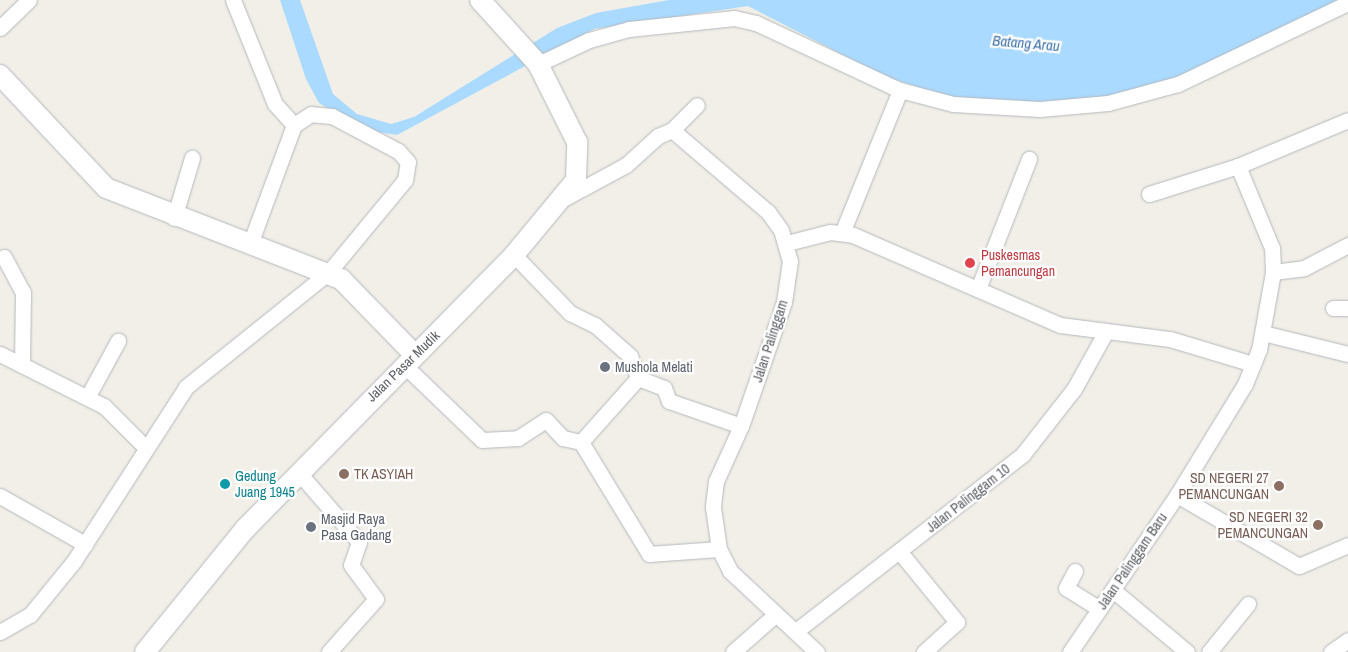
<!DOCTYPE html>
<html>
<head>
<meta charset="utf-8">
<style>
	body { margin:0 }
	#map { position:relative; width:1348px; height:652px; overflow:hidden; background:#f1efe8; font-family:"Archivo Narrow",sans-serif }
	div>[style] { position:absolute }
	.water>* { inset:0; background:#aadaff }
	.roads { filter:drop-shadow(0 0 1px #b5b8bc) drop-shadow(0 0 1px #b5b8bc) }
	.street>* { height:15px; margin:-7.5px; padding:0 7.5px; transform-origin:7.5px; border-radius:7.5px; background:#fff }
	.secondary>* { height:20px; margin:-10px; padding:0 10px; transform-origin:10px; border-radius:10px; background:#fff }
	.dots>* { width:14px; height:14px; translate:-50% -50%; box-sizing:border-box; border:2px solid #fff; border-radius:50% }
	span { translate:-50% -50%; white-space:nowrap; text-align:center; line-height:1.15; -webkit-text-stroke:4.5px #fff; paint-order:stroke }
	.health-label { font-size:14px; color:#be3a42 }
	.left { translate:0 -50%; text-align:left }
	.street-label { font-size:14px; color:#5f6368 }
	.worship-label { font-size:14px; color:#5b616d }
	.education-label { font-size:14px; color:#785e54 }
	.right { translate:-100% -50%; text-align:right }
	.culture-label { font-size:14px; color:#0d838f }
	.water-label { font-size:15px; color:#4174aa; font-style:italic }
</style>
</head>
<body>
<div id="map">
	<div class="water">
		<div style="clip-path:polygon(280px 0,300px 0,333px 94px,357px 114px,391px 124px,414px 117px,557px 28px,596px 13px,669px 0,1342px 0,1176px 81px,1106px 100px,1012px 107px,939px 94px,884px 76px,748px 6px,594px 29px,397px 135px,364px 130px,319px 103px,306px 79px)"></div>
	</div>
	<div class="roads">
		<div class="street">
			<div style="left:233px;top:0;width:112px;rotate:68deg"></div>
			<div style="left:275px;top:104px;width:28px;rotate:48deg"></div>
			<div style="left:0;top:28px;width:40px;rotate:-44deg"></div>
			<div style="left:538px;top:64px;width:56px;rotate:-25.2deg"></div>
			<div style="left:589px;top:40px;width:41px;rotate:-15.4deg"></div>
			<div style="left:629px;top:29px;width:106px;rotate:-6deg"></div>
			<div style="left:734px;top:18px;width:23px;rotate:13deg"></div>
			<div style="left:756px;top:23px;width:159px;rotate:25deg"></div>
			<div style="left:900px;top:90px;width:55px;rotate:14.8deg"></div>
			<div style="left:953px;top:104px;width:87px;rotate:3.3deg"></div>
			<div style="left:1040px;top:109px;width:68px;rotate:-5deg"></div>
			<div style="left:1108px;top:103px;width:73px;rotate:-15.2deg"></div>
			<div style="left:1178px;top:84px;width:188px;rotate:-25.5deg"></div>
			<div style="left:672px;top:130px;width:35px;rotate:-45deg"></div>
			<div style="left:1149px;top:194px;width:93px;rotate:-17.5deg"></div>
			<div style="left:1238px;top:166px;width:119px;rotate:-22.7deg"></div>
			<div style="left:565px;top:198px;width:69px;rotate:-28.4deg"></div>
			<div style="left:626px;top:165px;width:43px;rotate:-42.2deg"></div>
			<div style="left:658px;top:136px;width:15px;rotate:-23deg"></div>
			<div style="left:672px;top:130px;width:126px;rotate:40.5deg"></div>
			<div style="left:768px;top:212px;width:22px;rotate:54deg"></div>
			<div style="left:781px;top:230px;width:32px;rotate:74deg"></div>
			<div style="left:790px;top:261px;width:41px;rotate:98.3deg"></div>
			<div style="left:784px;top:302px;width:131px;rotate:109.1deg"></div>
			<div style="left:741px;top:426px;width:60px;rotate:114.4deg"></div>
			<div style="left:716px;top:481px;width:26px;rotate:97deg"></div>
			<div style="left:713px;top:507px;width:42px;rotate:81.9deg"></div>
			<div style="left:719px;top:549px;width:25px;rotate:63deg"></div>
			<div style="left:730px;top:571px;width:119px;rotate:43deg"></div>
			<div style="left:174px;top:218px;width:63px;rotate:-73.3deg"></div>
			<div style="left:842px;top:233px;width:154px;rotate:-67.9deg"></div>
			<div style="left:787px;top:243px;width:44px;rotate:-14.3deg"></div>
			<div style="left:830px;top:232px;width:23px;rotate:7deg"></div>
			<div style="left:853px;top:235px;width:226px;rotate:23.5deg"></div>
			<div style="left:1060px;top:325px;width:111px;rotate:7.3deg"></div>
			<div style="left:1170px;top:339px;width:87px;rotate:16.8deg"></div>
			<div style="left:514px;top:255px;width:81px;rotate:46deg"></div>
			<div style="left:570px;top:313px;width:28px;rotate:26deg"></div>
			<div style="left:595px;top:325px;width:47px;rotate:41.5deg"></div>
			<div style="left:630px;top:356px;width:23px;rotate:70deg"></div>
			<div style="left:4px;top:257px;width:40px;rotate:62deg"></div>
			<div style="left:23px;top:292px;width:73px;rotate:90.8deg"></div>
			<div style="left:1273px;top:272px;width:31px;rotate:-7deg"></div>
			<div style="left:1304px;top:268px;width:50px;rotate:-27.6deg"></div>
			<div style="left:978px;top:289px;width:140px;rotate:-68.6deg"></div>
			<div style="left:1333px;top:308px;width:15px"></div>
			<div style="left:1263px;top:333px;width:88px;rotate:13.9deg"></div>
			<div style="left:0;top:354px;width:116px;rotate:26.6deg"></div>
			<div style="left:104px;top:406px;width:59px;rotate:45deg"></div>
			<div style="left:404px;top:365px;width:108px;rotate:43.9deg"></div>
			<div style="left:482px;top:440px;width:36px;rotate:-3deg"></div>
			<div style="left:518px;top:438px;width:33px;rotate:-33deg"></div>
			<div style="left:546px;top:420px;width:25px;rotate:47deg"></div>
			<div style="left:563px;top:438px;width:18px;rotate:13deg"></div>
			<div style="left:581px;top:442px;width:131px;rotate:58.7deg"></div>
			<div style="left:649px;top:554px;width:70px;rotate:-4.1deg"></div>
			<div style="left:88px;top:396px;width:63px;rotate:-61.4deg"></div>
			<div style="left:581px;top:442px;width:86px;rotate:-48.3deg"></div>
			<div style="left:638px;top:378px;width:28px;rotate:21deg"></div>
			<div style="left:664px;top:388px;width:14px;rotate:69deg"></div>
			<div style="left:669px;top:401px;width:76px;rotate:19.1deg"></div>
			<div style="left:299px;top:473px;width:91px;rotate:49deg"></div>
			<div style="left:359px;top:542px;width:24px;rotate:109deg"></div>
			<div style="left:351px;top:565px;width:42px;rotate:53.7deg"></div>
			<div style="left:376px;top:599px;width:71px;rotate:131.6deg"></div>
			<div style="left:1177px;top:495px;width:141px;rotate:30.2deg"></div>
			<div style="left:1299px;top:566px;width:53px;rotate:-23.2deg"></div>
			<div style="left:0;top:496px;width:98px;rotate:29.5deg"></div>
			<div style="left:899px;top:551px;width:92px;rotate:50.8deg"></div>
			<div style="left:957px;top:622px;width:45px;rotate:137.7deg"></div>
			<div style="left:1075px;top:571px;width:19px;rotate:118deg"></div>
			<div style="left:1066px;top:588px;width:39px;rotate:32deg"></div>
			<div style="left:1113px;top:590px;width:97px;rotate:40deg"></div>
			<div style="left:796px;top:631px;width:288px;rotate:-37.9deg"></div>
			<div style="left:1023px;top:454px;width:83px;rotate:-51.9deg"></div>
			<div style="left:1074px;top:389px;width:64px;rotate:-61deg"></div>
			<div style="left:0;top:632px;width:34px;rotate:-30deg"></div>
			<div style="left:30px;top:615px;width:70px;rotate:-50.8deg"></div>
			<div style="left:74px;top:561px;width:207px;rotate:-57.2deg"></div>
			<div style="left:186px;top:387px;width:182px;rotate:-38.8deg"></div>
			<div style="left:328px;top:273px;width:121px;rotate:-50.4deg"></div>
			<div style="left:405px;top:180px;width:18px;rotate:-81deg"></div>
			<div style="left:408px;top:162px;width:15px;rotate:-132deg"></div>
			<div style="left:398px;top:151px;width:75px;rotate:-152.1deg"></div>
			<div style="left:332px;top:116px;width:21px;rotate:-175deg"></div>
			<div style="left:311px;top:114px;width:20px;rotate:147deg"></div>
			<div style="left:294px;top:125px;width:124px;rotate:110.3deg"></div>
			<div style="left:733px;top:652px;width:57px;rotate:-41.5deg"></div>
			<div style="left:1070px;top:652px;width:190px;rotate:-55.7deg"></div>
			<div style="left:1177px;top:495px;width:130px;rotate:-58.5deg"></div>
			<div style="left:1245px;top:384px;width:37px;rotate:-68deg"></div>
			<div style="left:1259px;top:350px;width:79px;rotate:-79.8deg"></div>
			<div style="left:1273px;top:272px;width:24px;rotate:-92deg"></div>
			<div style="left:1272px;top:248px;width:89px;rotate:-112.5deg"></div>
			<div style="left:1209px;top:652px;width:62px;rotate:-50.9deg"></div>
			<div style="left:1331px;top:652px;width:21px;rotate:-35deg"></div>
		</div>
		<div class="secondary">
			<div style="left:0;top:75px;width:155px;rotate:46.8deg"></div>
			<div style="left:106px;top:188px;width:252px;rotate:21.2deg"></div>
			<div style="left:341px;top:279px;width:106px;rotate:45.8deg"></div>
			<div style="left:145px;top:652px;width:159px;rotate:-50.9deg"></div>
			<div style="left:245px;top:529px;width:384px;rotate:-45.5deg"></div>
			<div style="left:514px;top:255px;width:97px;rotate:-50.4deg"></div>
			<div style="left:576px;top:180px;width:38px;rotate:-88deg"></div>
			<div style="left:577px;top:142px;width:87px;rotate:-116.6deg"></div>
			<div style="left:538px;top:64px;width:86px;rotate:-132.2deg"></div>
		</div>
	</div>
	<div class="dots">
		<div style="left:970px;top:263px;background:#e0444e"></div>
		<div style="left:605px;top:367px;background:#6b7280"></div>
		<div style="left:344px;top:474px;background:#8d6e63"></div>
		<div style="left:225px;top:484px;background:#0f9aa8"></div>
		<div style="left:1279px;top:486px;background:#8d6e63"></div>
		<div style="left:1318px;top:525px;background:#8d6e63"></div>
		<div style="left:311px;top:527px;background:#6b7280"></div>
	</div>
	<div class="health-label">
		<span class="left" style="left:981px;top:263px">Puskesmas<br>Pemancungan</span>
	</div>
	<div class="street-label">
		<span style="left:770px;top:341px;rotate:-72deg">Jalan Palinggam</span>
		<span style="left:403px;top:366px;rotate:-44deg">Jalan Pasar Mudik</span>
		<span style="left:968px;top:498px;rotate:-38deg">Jalan Palinggam 10</span>
		<span style="left:1132px;top:561px;rotate:-56deg">Jalan Palinggam Baru</span>
	</div>
	<div class="worship-label">
		<span class="left" style="left:615px;top:367px">Mushola Melati</span>
		<span class="left" style="left:321px;top:527px">Masjid Raya<br>Pasa Gadang</span>
	</div>
	<div class="education-label">
		<span class="left" style="left:354px;top:474px">TK ASYIAH</span>
		<span class="right" style="left:1269px;top:486px">SD NEGERI 27<br>PEMANCUNGAN</span>
		<span class="right" style="left:1308px;top:525px">SD NEGERI 32<br>PEMANCUNGAN</span>
	</div>
	<div class="culture-label">
		<span class="left" style="left:235px;top:484px">Gedung<br>Juang 1945</span>
	</div>
	<div class="water-label">
		<span style="left:1026px;top:43px;rotate:5deg">Batang Arau</span>
	</div>
</div>
</body>
</html>
